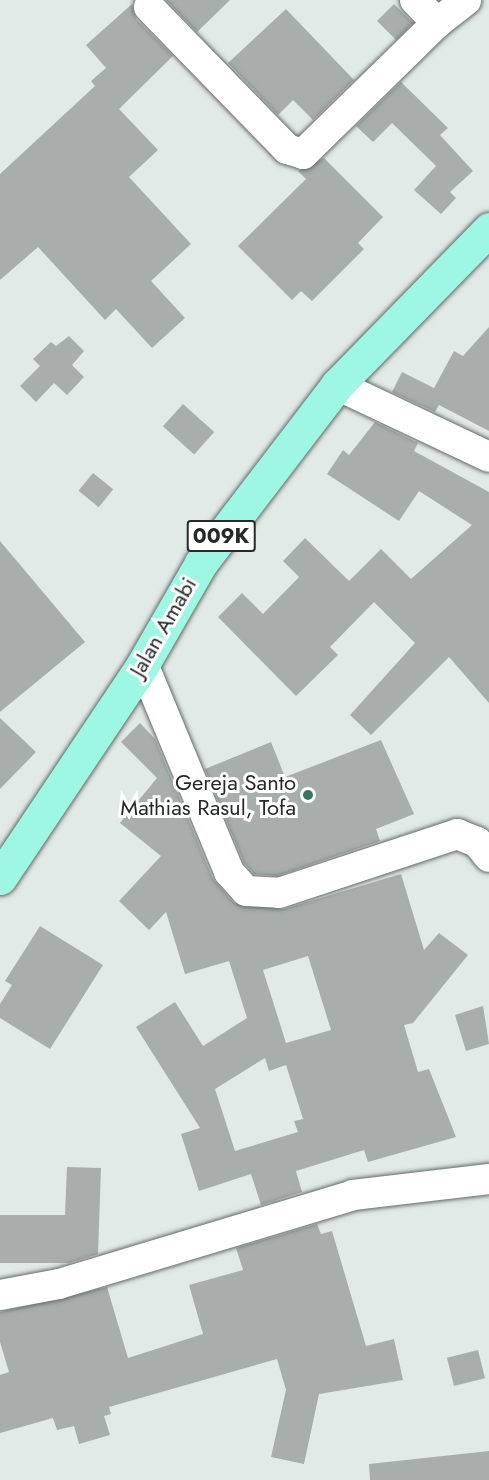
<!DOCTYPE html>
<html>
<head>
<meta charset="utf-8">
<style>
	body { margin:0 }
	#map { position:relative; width:489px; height:1480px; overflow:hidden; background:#e2eae8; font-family:Jost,sans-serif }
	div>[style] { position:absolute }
	.building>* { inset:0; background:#a7aeac; transform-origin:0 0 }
	.roads { filter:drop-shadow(0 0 2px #636a68) drop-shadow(0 0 2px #636a68) }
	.minor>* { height:30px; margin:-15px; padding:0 15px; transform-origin:15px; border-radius:15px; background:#fff }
	.primary>* { height:33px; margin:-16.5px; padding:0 16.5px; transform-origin:16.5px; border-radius:16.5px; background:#9df7e2 }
	.dots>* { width:16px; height:16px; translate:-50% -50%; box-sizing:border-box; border:3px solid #fff; border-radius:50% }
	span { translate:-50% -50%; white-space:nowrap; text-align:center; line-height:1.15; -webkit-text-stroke:6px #fff; paint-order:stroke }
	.shield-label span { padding:2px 4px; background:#fff; border:2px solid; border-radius:4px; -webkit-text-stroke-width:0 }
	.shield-label { font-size:21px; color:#262928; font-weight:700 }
	.street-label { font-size:22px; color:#262928 }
	.poi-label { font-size:22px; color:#262928 }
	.right { translate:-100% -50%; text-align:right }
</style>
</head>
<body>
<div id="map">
	<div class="building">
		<div style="clip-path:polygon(166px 0,230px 0,197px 32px)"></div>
		<div style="clip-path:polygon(132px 4px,136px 19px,173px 56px,119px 109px,158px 150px,129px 177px,191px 244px,151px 281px,185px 318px,152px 348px,116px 309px,105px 320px,38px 247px,0 280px,0 174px,95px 86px,91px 81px,106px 68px,86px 45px)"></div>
		<div style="left:394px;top:4px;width:27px;height:24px;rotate:45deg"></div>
		<div style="clip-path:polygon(286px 9px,354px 80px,313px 120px,293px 100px,278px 115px,228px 63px)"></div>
		<div style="clip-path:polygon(401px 82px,448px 128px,440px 135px,473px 171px,450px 192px,456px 198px,441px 214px,414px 190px,436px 166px,392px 123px,373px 142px,356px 126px)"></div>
		<div style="clip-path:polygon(324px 158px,383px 217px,358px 243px,364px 249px,312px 301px,301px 291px,292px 300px,238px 246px,306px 179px,298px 171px)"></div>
		<div style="clip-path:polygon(489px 327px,489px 431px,439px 405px,435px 412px,392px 392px,402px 372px,434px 388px,454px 351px,463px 356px)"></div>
		<div style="clip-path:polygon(69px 336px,84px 351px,72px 365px,84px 377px,67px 395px,54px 383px,36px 402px,20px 386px,40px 366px,33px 359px,51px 342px,56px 346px)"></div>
		<div style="left:183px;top:404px;width:42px;height:30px;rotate:42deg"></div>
		<div style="clip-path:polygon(375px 422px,418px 443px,414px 451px,489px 492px,489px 703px,449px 657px,371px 735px,350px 715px,415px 643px,374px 602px,330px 647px,338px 655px,296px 696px,218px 617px,242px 593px,263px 614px,299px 577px,283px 561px,305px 538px,349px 581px,381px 549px,411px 579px,472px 525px,419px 491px,399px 521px,327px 474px,343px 450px,349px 455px)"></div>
		<div style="left:93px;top:473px;width:26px;height:23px;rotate:39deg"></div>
		<div style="clip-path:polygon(0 541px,85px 642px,0 712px)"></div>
		<div style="clip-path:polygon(0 718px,36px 752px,0 789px)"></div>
		<div style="clip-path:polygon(evenodd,140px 723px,155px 739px,213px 879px,234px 903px,284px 909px,401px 874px,424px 950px,439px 933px,468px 955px,413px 1023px,404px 1025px,418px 1072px,429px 1069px,456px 1137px,368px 1162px,364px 1150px,296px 1171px,302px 1192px,261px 1205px,251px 1174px,199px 1191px,181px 1134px,200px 1128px,136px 1027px,175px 1002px,203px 1046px,247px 1018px,229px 961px,185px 974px,166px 912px,149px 930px,119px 901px,161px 856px,120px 823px,157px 778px,121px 742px,140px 723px,308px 956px,331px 1030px,286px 1043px,263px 970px,308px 956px,140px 723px,265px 1058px,269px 1071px,286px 1065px,303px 1119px,294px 1121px,298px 1132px,235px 1151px,215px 1089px,265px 1058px)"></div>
		<div style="clip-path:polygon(381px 740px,414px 814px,376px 829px,380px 841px,277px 876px,254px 874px,244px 863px,205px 769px,271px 742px,285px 777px)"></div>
		<div style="clip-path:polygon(40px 926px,103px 965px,50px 1049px,0 1018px,0 1004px,12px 985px,5px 981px)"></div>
		<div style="clip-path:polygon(483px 1006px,489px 1044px,466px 1051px,455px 1015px)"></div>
		<div style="clip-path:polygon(67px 1167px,101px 1168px,98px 1254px,69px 1263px,0 1263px,0 1215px,65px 1215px)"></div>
		<div style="clip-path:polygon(317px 1224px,321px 1234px,332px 1231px,366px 1346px,394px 1339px,403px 1380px,319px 1394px,304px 1464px,271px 1457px,286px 1390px,277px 1359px,109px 1407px,111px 1414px,104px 1416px,110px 1435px,79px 1444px,74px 1426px,57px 1430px,53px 1418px,0 1433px,0 1375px,9px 1372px,0 1342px,0 1312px,107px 1287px,128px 1358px,203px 1334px,189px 1285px,243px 1270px,236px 1248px)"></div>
		<div style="left:478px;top:1350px;width:29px;height:32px;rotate:76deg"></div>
		<div style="clip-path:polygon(489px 1451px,489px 1480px,370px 1480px,369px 1464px)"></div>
	</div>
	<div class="roads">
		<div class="minor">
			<div style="left:415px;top:0;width:32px;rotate:46deg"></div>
			<div style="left:437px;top:23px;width:37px;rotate:-38deg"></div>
			<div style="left:149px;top:7px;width:198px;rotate:45.8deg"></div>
			<div style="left:287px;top:149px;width:17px;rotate:17deg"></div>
			<div style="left:303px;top:154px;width:187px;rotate:-44.4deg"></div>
			<div style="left:337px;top:385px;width:168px;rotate:25.3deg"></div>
			<div style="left:143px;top:664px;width:225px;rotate:67.5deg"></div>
			<div style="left:229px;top:872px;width:25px;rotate:48deg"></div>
			<div style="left:246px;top:891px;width:33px;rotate:3deg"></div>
			<div style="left:279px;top:893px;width:188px;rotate:-18.3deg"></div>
			<div style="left:457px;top:834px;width:22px;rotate:22deg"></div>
			<div style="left:477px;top:842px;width:19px;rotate:51deg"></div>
			<div style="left:0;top:1295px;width:60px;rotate:-10.6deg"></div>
			<div style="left:59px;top:1284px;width:307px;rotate:-16.8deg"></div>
			<div style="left:353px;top:1195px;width:137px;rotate:-6.7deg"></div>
		</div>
		<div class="primary">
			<div style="left:0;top:878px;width:257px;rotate:-56.2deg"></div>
			<div style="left:143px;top:664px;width:116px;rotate:-60.1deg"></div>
			<div style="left:201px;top:563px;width:224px;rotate:-52.6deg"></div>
			<div style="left:337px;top:385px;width:218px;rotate:-45.7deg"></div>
		</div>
	</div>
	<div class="dots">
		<div style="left:308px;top:795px;background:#367766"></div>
	</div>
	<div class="shield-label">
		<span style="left:221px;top:536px">009K</span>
	</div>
	<div class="street-label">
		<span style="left:163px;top:627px;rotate:-60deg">Jalan Amabi</span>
	</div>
	<div class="poi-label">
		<span class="right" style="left:296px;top:795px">Gereja Santo<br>Mathias Rasul, Tofa</span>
	</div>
</div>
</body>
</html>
